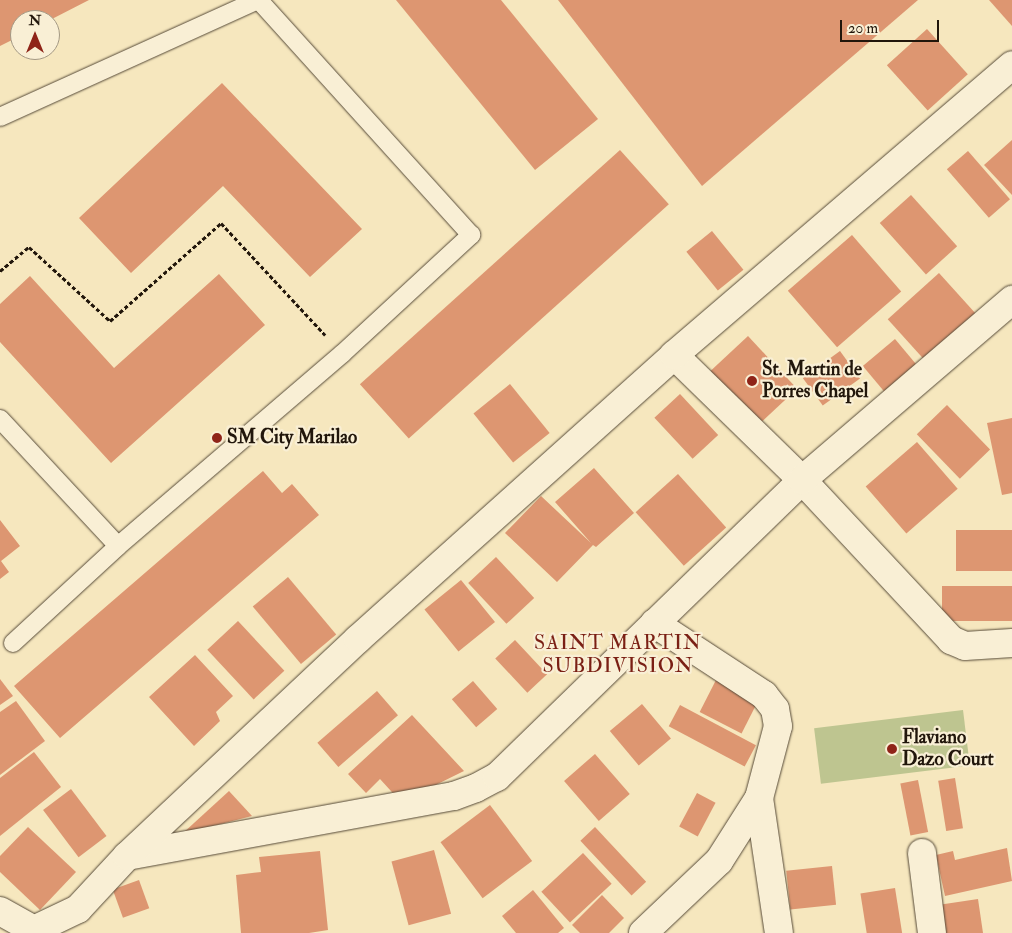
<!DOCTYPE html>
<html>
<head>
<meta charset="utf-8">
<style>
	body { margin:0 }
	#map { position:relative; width:1012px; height:933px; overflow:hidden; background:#f6e7be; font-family:"IM FELL Double Pica",serif }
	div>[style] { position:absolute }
	.green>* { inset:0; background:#bec590; transform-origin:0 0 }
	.building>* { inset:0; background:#dd9671; transform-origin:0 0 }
	.path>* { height:3px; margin-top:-1.5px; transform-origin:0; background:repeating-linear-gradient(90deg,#21160b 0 4px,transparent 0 6.5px) }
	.roads { filter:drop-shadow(0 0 1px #564a38) drop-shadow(0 0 1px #564a38) }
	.lane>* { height:18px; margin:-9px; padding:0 9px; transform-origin:9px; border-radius:9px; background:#f9efd5 }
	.street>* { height:28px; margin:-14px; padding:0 14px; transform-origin:14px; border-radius:14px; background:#f9efd5 }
	.dots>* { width:14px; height:14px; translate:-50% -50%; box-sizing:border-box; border:2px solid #f9efd5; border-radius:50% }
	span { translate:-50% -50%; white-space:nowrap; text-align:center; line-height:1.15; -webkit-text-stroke:4.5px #f9efd5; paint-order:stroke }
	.poi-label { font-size:19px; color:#21160b; font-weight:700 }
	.left { translate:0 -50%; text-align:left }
	.neighbourhood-label { font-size:20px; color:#7a1f14; letter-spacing:1px }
	.north { position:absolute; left:10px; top:10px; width:50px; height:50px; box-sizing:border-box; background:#f9efd5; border:1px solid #a39884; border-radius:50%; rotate:0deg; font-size:14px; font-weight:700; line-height:20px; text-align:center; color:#21160b }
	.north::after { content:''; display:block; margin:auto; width:18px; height:22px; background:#8f2418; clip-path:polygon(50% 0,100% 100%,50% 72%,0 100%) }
	.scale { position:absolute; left:840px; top:20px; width:99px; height:22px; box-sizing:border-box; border:2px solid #21160b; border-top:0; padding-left:6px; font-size:15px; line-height:18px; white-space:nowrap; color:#21160b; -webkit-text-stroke:4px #f9efd5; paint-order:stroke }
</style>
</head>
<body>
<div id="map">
	<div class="green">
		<div style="left:963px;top:710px;width:56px;height:150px;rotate:83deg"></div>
	</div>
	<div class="building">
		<div style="clip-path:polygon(0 0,89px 0,50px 20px,20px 20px,20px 36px,0 46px)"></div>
		<div style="clip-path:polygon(396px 0,501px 0,598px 119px,535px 170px)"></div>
		<div style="clip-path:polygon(558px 0,918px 0,702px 186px)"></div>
		<div style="clip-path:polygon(989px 0,1012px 0,1012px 26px)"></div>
		<div style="left:927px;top:29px;width:61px;height:54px;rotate:48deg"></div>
		<div style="clip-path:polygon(222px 83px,362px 229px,310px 277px,223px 186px,131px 273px,79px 218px)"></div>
		<div style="clip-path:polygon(1012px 140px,1012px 195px,984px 165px)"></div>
		<div style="left:620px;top:150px;width:73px;height:350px;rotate:48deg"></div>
		<div style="left:968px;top:151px;width:64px;height:28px;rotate:49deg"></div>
		<div style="left:911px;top:195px;width:69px;height:42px;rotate:48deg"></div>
		<div style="left:712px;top:231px;width:50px;height:33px;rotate:51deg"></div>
		<div style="left:852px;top:235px;width:75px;height:85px;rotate:49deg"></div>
		<div style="left:939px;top:273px;width:55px;height:69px;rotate:48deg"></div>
		<div style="clip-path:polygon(219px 274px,265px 325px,111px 463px,0 342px,0 304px,30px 276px,114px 368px)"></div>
		<div style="left:748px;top:336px;width:72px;height:55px;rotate:47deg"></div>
		<div style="left:895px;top:339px;width:42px;height:42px;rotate:50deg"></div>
		<div style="left:840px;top:351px;width:34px;height:46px;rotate:54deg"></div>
		<div style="left:510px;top:384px;width:63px;height:47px;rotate:51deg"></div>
		<div style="left:680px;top:394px;width:56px;height:35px;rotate:47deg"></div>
		<div style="left:947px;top:405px;width:62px;height:42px;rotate:46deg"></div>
		<div style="clip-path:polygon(1012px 418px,1012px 493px,1002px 495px,987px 423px)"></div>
		<div style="left:917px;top:442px;width:62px;height:68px;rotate:49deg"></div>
		<div style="clip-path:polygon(594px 468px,634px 513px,596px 547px,593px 545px,557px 582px,505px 533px,541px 496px,591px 543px,555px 502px)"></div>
		<div style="clip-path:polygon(263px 471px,282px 493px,292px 484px,319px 515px,60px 738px,14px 686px)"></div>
		<div style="left:678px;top:474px;width:72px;height:57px;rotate:48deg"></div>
		<div style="clip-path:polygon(0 520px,20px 546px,1px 561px,9px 572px,0 579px)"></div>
		<div style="left:1012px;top:530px;width:41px;height:56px;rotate:90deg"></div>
		<div style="left:496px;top:557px;width:56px;height:38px;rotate:47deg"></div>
		<div style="left:288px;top:577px;width:75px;height:46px;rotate:50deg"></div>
		<div style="left:461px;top:580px;width:54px;height:47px;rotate:51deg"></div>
		<div style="left:1012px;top:586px;width:35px;height:70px;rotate:90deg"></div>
		<div style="left:238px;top:621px;width:68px;height:42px;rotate:47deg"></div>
		<div style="left:515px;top:640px;width:47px;height:27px;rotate:47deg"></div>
		<div style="clip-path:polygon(195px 655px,233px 696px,216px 712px,220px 721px,194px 746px,149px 697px)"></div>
		<div style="clip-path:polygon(0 679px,13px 696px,0 705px)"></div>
		<div style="left:716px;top:680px;width:47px;height:36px;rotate:27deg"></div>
		<div style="left:473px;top:681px;width:37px;height:28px;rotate:49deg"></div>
		<div style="left:377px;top:691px;width:32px;height:79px;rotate:49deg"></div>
		<div style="clip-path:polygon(16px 701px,45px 741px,0 775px,0 712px)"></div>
		<div style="left:642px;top:704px;width:45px;height:42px;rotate:50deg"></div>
		<div style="left:680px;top:705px;width:86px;height:24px;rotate:28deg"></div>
		<div style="clip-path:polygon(412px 715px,464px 771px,401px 802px,380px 779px,366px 793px,348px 774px)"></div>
		<div style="clip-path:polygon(34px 752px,61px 787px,0 836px,0 778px)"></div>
		<div style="left:595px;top:754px;width:53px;height:41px;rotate:49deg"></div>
		<div style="left:955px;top:778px;width:51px;height:17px;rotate:81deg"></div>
		<div style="left:918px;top:780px;width:53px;height:18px;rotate:79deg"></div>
		<div style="left:71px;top:789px;width:59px;height:35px;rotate:53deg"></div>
		<div style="clip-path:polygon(229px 791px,252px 816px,182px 834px)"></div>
		<div style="left:697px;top:793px;width:21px;height:38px;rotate:28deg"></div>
		<div style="left:490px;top:805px;width:70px;height:62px;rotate:53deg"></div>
		<div style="clip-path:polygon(28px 827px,76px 872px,40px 910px,0 872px,0 856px)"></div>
		<div style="left:595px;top:827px;width:75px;height:20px;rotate:47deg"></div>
		<div style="clip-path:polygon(1007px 848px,1012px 881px,945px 896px,936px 855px,953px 851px,955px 860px)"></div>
		<div style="left:434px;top:850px;width:66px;height:44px;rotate:75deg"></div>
		<div style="clip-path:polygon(320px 851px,328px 930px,309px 933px,241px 933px,236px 875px,261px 872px,259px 857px)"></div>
		<div style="left:583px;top:853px;width:42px;height:57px;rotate:47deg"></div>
		<div style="left:832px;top:866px;width:39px;height:46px;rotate:84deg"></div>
		<div style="left:139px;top:880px;width:30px;height:28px;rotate:70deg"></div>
		<div style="left:895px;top:888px;width:46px;height:35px;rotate:81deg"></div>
		<div style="clip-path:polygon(533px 890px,564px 928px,558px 933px,516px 933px,502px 916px)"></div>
		<div style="clip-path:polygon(602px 895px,624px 918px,609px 933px,580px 933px,572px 925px)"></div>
		<div style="clip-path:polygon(978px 899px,983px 933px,942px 933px,938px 905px)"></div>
	</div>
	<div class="path">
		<div style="left:0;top:271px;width:38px;rotate:-40deg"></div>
		<div style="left:29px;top:247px;width:110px;rotate:42.4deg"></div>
		<div style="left:110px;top:321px;width:148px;rotate:-41.4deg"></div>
		<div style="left:221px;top:223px;width:153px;rotate:47.1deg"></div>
	</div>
	<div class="roads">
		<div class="lane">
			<div style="left:0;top:117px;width:283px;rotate:-24.4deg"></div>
			<div style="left:0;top:419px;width:173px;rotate:47.1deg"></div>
			<div style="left:13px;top:643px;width:143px;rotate:-42.7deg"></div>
			<div style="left:118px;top:546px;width:295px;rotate:-40.6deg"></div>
			<div style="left:342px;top:354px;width:176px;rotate:-42.7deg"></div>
			<div style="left:471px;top:235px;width:316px;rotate:-132.1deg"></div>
		</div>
		<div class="street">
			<div style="left:674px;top:355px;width:179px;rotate:44.3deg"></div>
			<div style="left:802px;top:480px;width:219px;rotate:47deg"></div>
			<div style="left:951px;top:640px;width:15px;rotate:23deg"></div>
			<div style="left:965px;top:646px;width:47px;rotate:-3.7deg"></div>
			<div style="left:759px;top:798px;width:136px;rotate:81.6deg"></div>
			<div style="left:922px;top:853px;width:81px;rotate:82.9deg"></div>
			<div style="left:127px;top:856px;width:332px;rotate:-10.4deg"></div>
			<div style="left:454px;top:796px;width:23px;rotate:-20deg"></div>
			<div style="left:476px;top:788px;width:24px;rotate:-28deg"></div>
			<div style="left:497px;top:777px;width:426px;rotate:-44.2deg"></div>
			<div style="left:802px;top:480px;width:277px;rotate:-40.6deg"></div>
			<div style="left:0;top:911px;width:39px;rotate:29deg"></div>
			<div style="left:34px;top:930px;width:49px;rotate:-25.5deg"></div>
			<div style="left:78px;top:909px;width:72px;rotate:-47.2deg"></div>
			<div style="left:127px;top:856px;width:317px;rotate:-43.2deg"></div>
			<div style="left:358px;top:639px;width:425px;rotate:-41.9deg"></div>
			<div style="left:674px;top:355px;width:445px;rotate:-40.6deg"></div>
			<div style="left:643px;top:933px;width:105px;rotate:-43.5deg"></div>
			<div style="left:719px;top:861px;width:75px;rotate:-57.6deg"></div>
			<div style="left:759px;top:798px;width:74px;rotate:-75.2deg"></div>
			<div style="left:778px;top:726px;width:17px;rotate:-100deg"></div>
			<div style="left:775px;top:709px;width:18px;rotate:-128deg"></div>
			<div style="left:764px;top:695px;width:131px;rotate:-146.8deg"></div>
		</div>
	</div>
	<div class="dots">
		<div style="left:752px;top:381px;background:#8f2418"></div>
		<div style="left:217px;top:438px;background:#8f2418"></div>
		<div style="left:892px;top:749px;background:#8f2418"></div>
	</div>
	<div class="poi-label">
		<span class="left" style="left:762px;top:381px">St. Martin de<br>Porres Chapel</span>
		<span class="left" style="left:227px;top:438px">SM City Marilao</span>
		<span class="left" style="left:902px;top:749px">Flaviano<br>Dazo Court</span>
	</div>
	<div class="neighbourhood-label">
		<span style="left:618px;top:654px">SAINT MARTIN<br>SUBDIVISION</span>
	</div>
	<div class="north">N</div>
	<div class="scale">20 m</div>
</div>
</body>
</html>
